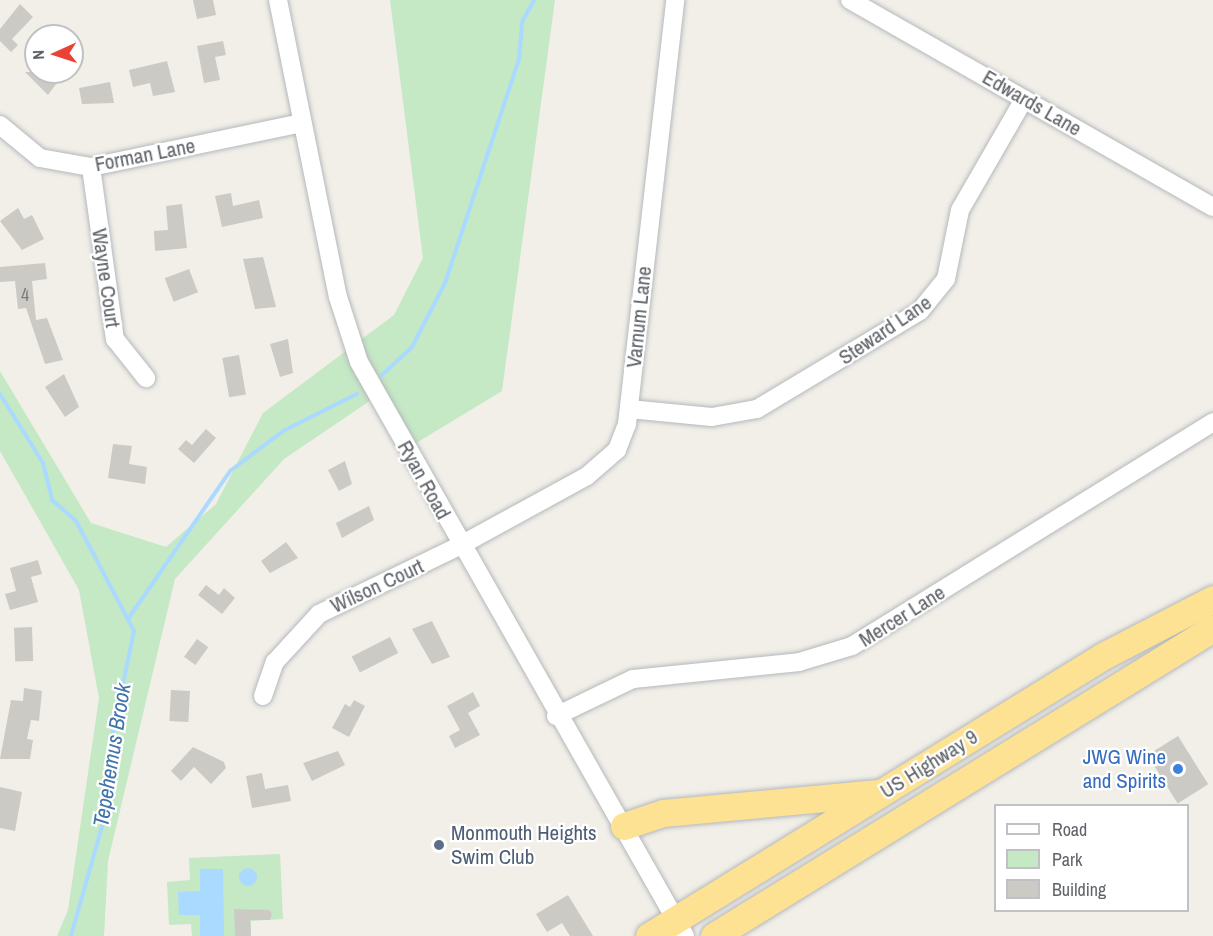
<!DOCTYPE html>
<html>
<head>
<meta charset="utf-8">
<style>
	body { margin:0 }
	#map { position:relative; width:1213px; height:936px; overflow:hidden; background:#f1efe8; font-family:"Archivo Narrow",sans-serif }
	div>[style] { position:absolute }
	.green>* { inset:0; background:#c5e8c5 }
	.water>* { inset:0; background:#aadaff }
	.round { border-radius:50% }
	.stream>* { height:4px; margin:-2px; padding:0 2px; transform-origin:2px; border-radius:2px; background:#aadaff }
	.building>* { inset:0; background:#cccac5; transform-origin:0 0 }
	.roads { filter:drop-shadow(0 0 2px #b5b8bc) drop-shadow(0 0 2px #b5b8bc) }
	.minor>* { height:18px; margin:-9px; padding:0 9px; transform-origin:9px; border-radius:9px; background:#fff }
	.highway>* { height:27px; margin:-13.5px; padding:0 13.5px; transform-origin:13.5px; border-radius:13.5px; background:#fde293 }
	.dots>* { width:16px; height:16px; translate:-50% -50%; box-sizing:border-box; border:3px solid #fff; border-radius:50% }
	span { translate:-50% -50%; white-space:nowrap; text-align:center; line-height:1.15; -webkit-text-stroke:4.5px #fff; paint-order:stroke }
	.number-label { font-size:18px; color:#7a7d7f }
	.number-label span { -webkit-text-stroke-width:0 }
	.street-label { font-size:21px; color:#5f6368 }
	.shop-label { font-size:21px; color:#366cbe }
	.right { translate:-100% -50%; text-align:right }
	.service-label { font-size:21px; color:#4e5e75 }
	.left { translate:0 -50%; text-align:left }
	.water-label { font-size:22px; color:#4174aa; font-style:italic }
	.legend { position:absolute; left:994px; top:804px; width:195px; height:108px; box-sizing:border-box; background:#fff; border:2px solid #bfc1c3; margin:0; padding:8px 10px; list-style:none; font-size:18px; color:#5f6368 }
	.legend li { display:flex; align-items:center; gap:12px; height:30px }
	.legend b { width:30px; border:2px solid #bfc1c3 }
	.north { position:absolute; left:24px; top:24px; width:60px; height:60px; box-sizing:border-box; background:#fff; border:2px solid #bfc1c3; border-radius:50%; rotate:267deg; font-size:16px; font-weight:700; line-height:24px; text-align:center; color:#5f6368 }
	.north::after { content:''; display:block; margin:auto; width:21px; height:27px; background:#ea4335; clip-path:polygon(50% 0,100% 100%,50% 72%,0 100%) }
</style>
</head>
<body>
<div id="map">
	<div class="green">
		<div style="clip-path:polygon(390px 0,555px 0,502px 391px,408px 448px,377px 396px,284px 459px,175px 579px,108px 861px,104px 936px,57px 936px,68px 910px,99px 698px,79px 590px,0 451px,0 371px,91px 523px,166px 547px,216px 504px,263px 413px,394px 315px,423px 258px)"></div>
		<div style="clip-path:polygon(280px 854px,283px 919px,251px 921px,251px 936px,192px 936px,191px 924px,169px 925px,167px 882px,190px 880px,189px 858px)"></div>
	</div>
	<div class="water">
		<div class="round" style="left:239px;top:868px;width:18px;height:18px"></div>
		<div style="clip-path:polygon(200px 869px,223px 869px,224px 936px,200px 936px,200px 915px,179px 915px,178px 892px,200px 891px)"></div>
	</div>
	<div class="stream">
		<div style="left:382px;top:375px;width:41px;rotate:-43deg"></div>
		<div style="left:412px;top:347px;width:72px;rotate:-62.7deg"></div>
		<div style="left:445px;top:283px;width:236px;rotate:-71.7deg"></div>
		<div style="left:519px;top:59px;width:37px;rotate:-85deg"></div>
		<div style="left:522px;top:22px;width:25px;rotate:-61deg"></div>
		<div style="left:0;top:394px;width:81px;rotate:58.1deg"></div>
		<div style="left:43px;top:463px;width:38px;rotate:76deg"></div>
		<div style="left:52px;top:500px;width:32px;rotate:41deg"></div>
		<div style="left:76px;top:521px;width:124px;rotate:62.2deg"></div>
		<div style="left:134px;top:631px;width:112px;rotate:101.8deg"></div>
		<div style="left:111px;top:741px;width:64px;rotate:92.7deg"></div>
		<div style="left:108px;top:805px;width:136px;rotate:105.8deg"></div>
		<div style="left:128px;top:619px;width:180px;rotate:-55.4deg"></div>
		<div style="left:230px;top:471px;width:66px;rotate:-37deg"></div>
		<div style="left:283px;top:431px;width:83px;rotate:-26.6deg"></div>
	</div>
	<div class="building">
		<div style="clip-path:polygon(193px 0,213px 0,216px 15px,197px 19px)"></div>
		<div style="clip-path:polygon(20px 4px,33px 17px,12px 39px,18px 45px,11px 52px,0 41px,0 29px)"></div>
		<div style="clip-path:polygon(223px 41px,226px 55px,215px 57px,220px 80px,204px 83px,197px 46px)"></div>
		<div style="clip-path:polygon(167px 61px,175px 92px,153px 96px,150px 83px,133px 87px,129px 70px)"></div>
		<div style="clip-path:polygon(25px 72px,49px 72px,59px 80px,48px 95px)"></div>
		<div style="clip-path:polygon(110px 82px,114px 103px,82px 104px,79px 88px)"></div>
		<div style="clip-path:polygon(231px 193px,233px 206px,259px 200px,263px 218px,222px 227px,215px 196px)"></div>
		<div style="clip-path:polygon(182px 204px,187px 248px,155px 251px,154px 231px,168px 230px,166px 206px)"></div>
		<div style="clip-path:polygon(18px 208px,24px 219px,32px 215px,44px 239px,22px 250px,0 221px)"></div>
		<div style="clip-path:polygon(263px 257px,276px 307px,255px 309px,243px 259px)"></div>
		<div style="clip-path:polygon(45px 263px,47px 279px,32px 281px,36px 320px,47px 318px,63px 360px,45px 364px,26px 308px,18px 309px,15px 281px,0 282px,0 267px)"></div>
		<div style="left:189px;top:269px;width:25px;height:26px;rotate:69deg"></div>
		<div style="clip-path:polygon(288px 339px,293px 373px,280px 377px,270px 344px)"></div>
		<div style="left:239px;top:355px;width:40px;height:17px;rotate:80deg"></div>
		<div style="clip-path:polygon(64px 374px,79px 407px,65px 417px,45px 387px)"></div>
		<div style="clip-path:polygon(206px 429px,216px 438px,194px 463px,178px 449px,186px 440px,192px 445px)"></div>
		<div style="clip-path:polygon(113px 444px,132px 446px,129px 464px,147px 467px,145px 484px,108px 478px)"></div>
		<div style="clip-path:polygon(345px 461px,352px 484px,339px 491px,328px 470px)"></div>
		<div style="clip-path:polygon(369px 506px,374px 520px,342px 538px,336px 523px)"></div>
		<div style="clip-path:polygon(286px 542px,298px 558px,270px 573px,261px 561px)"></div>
		<div style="clip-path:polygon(38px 560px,42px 574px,31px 577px,38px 602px,10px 610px,5px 594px,16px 591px,10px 568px)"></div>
		<div style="clip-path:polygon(206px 585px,219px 595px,224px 588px,235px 598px,222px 614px,198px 595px)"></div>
		<div style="clip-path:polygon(432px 621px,450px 657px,432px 664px,412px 629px)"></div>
		<div style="left:32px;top:627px;width:34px;height:18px;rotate:88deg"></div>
		<div style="left:390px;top:637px;width:18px;height:43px;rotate:63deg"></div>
		<div style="left:197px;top:639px;width:14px;height:22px;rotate:36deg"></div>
		<div style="clip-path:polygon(24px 688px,42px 691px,39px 721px,31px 720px,27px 739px,33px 740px,30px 759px,0 759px,11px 700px,23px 701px)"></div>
		<div style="left:171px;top:690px;width:19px;height:31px;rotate:3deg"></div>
		<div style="clip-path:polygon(473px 692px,480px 706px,468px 713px,480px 735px,455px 748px,449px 736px,460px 730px,447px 706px)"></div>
		<div style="clip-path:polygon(354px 700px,365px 706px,349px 737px,332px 728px,345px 704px,350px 707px)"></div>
		<div style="left:1178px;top:736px;width:57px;height:36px;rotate:58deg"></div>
		<div style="clip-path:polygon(193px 747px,224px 762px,226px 768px,211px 784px,194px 767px,181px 781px,171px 771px)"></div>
		<div style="clip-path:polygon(338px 751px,345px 765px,312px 781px,303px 763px)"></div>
		<div style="clip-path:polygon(262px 773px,265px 789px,288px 785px,291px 801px,252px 808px,246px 776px)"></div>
		<div style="clip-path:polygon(0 787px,22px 792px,15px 831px,0 828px)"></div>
		<div style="clip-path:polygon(568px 895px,593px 936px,570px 936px,562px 923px,547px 932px,536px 914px)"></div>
		<div style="clip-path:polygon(234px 909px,269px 910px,272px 914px,270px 920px,250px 920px,251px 936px,235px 936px)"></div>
	</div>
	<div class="roads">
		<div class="minor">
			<div style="left:278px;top:0;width:303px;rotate:78.6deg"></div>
			<div style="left:338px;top:297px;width:68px;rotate:72.1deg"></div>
			<div style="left:359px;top:362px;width:660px;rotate:60.41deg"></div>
			<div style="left:850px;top:0;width:418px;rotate:29.7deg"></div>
			<div style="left:0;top:125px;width:52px;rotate:39.5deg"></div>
			<div style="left:40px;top:158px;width:52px;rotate:10deg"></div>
			<div style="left:91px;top:167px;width:216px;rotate:-11.8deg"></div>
			<div style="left:91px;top:167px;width:174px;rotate:82.1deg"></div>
			<div style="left:115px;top:339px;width:50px;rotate:51.5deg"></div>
			<div style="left:629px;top:409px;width:83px;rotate:5.5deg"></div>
			<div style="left:712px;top:417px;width:46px;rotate:-10.1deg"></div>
			<div style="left:757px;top:409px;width:190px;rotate:-31deg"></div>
			<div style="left:920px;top:311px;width:41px;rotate:-50.9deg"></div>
			<div style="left:946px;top:279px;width:70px;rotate:-78.5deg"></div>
			<div style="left:960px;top:210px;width:128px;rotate:-60deg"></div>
			<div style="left:263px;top:696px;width:36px;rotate:-71deg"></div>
			<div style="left:275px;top:662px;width:65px;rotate:-47.5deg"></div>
			<div style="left:319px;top:614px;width:158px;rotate:-25.9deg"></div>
			<div style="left:461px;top:545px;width:144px;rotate:-28.7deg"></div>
			<div style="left:587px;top:476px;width:40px;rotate:-41deg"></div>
			<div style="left:617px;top:450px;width:28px;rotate:-69deg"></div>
			<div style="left:627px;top:424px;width:427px;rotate:-83.5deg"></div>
			<div style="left:556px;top:716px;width:85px;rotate:-25.7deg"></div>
			<div style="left:633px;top:679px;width:167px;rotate:-5.8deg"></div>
			<div style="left:799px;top:662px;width:55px;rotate:-16.8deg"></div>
			<div style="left:852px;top:646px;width:425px;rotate:-31.8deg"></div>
		</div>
		<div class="highway">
			<div style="left:624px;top:826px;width:41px;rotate:-18.4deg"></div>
			<div style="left:663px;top:813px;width:216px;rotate:-5.3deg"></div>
			<div style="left:649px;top:936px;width:533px;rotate:-31.66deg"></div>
			<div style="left:1103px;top:656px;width:124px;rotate:-27.4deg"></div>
			<div style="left:714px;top:936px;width:586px;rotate:-31.68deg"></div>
		</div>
	</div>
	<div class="dots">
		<div style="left:1178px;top:769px;background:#3f7fe0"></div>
		<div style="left:439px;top:845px;background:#5c6f8a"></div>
	</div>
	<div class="number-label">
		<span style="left:25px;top:295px">4</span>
	</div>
	<div class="street-label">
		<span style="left:1032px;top:103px;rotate:30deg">Edwards Lane</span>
		<span style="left:145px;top:155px;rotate:-11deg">Forman Lane</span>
		<span style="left:106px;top:278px;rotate:82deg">Wayne Court</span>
		<span style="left:639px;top:317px;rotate:-84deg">Varnum Lane</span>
		<span style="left:885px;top:330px;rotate:-34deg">Steward Lane</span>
		<span style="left:424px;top:480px;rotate:61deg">Ryan Road</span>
		<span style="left:377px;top:586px;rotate:-25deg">Wilson Court</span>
		<span style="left:902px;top:616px;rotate:-32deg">Mercer Lane</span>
		<span style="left:929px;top:764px;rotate:-32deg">US Highway 9</span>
	</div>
	<div class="shop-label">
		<span class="right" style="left:1166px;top:769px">JWG Wine<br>and Spirits</span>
	</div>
	<div class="service-label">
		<span class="left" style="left:451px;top:845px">Monmouth Heights<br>Swim Club</span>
	</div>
	<div class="water-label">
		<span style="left:112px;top:755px;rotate:-81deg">Tepehemus Brook</span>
	</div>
	<ul class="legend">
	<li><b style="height:8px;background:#fff"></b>Road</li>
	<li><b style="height:16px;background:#c5e8c5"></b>Park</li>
	<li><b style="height:16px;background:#cccac5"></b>Building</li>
	</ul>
	<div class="north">N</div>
</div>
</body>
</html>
